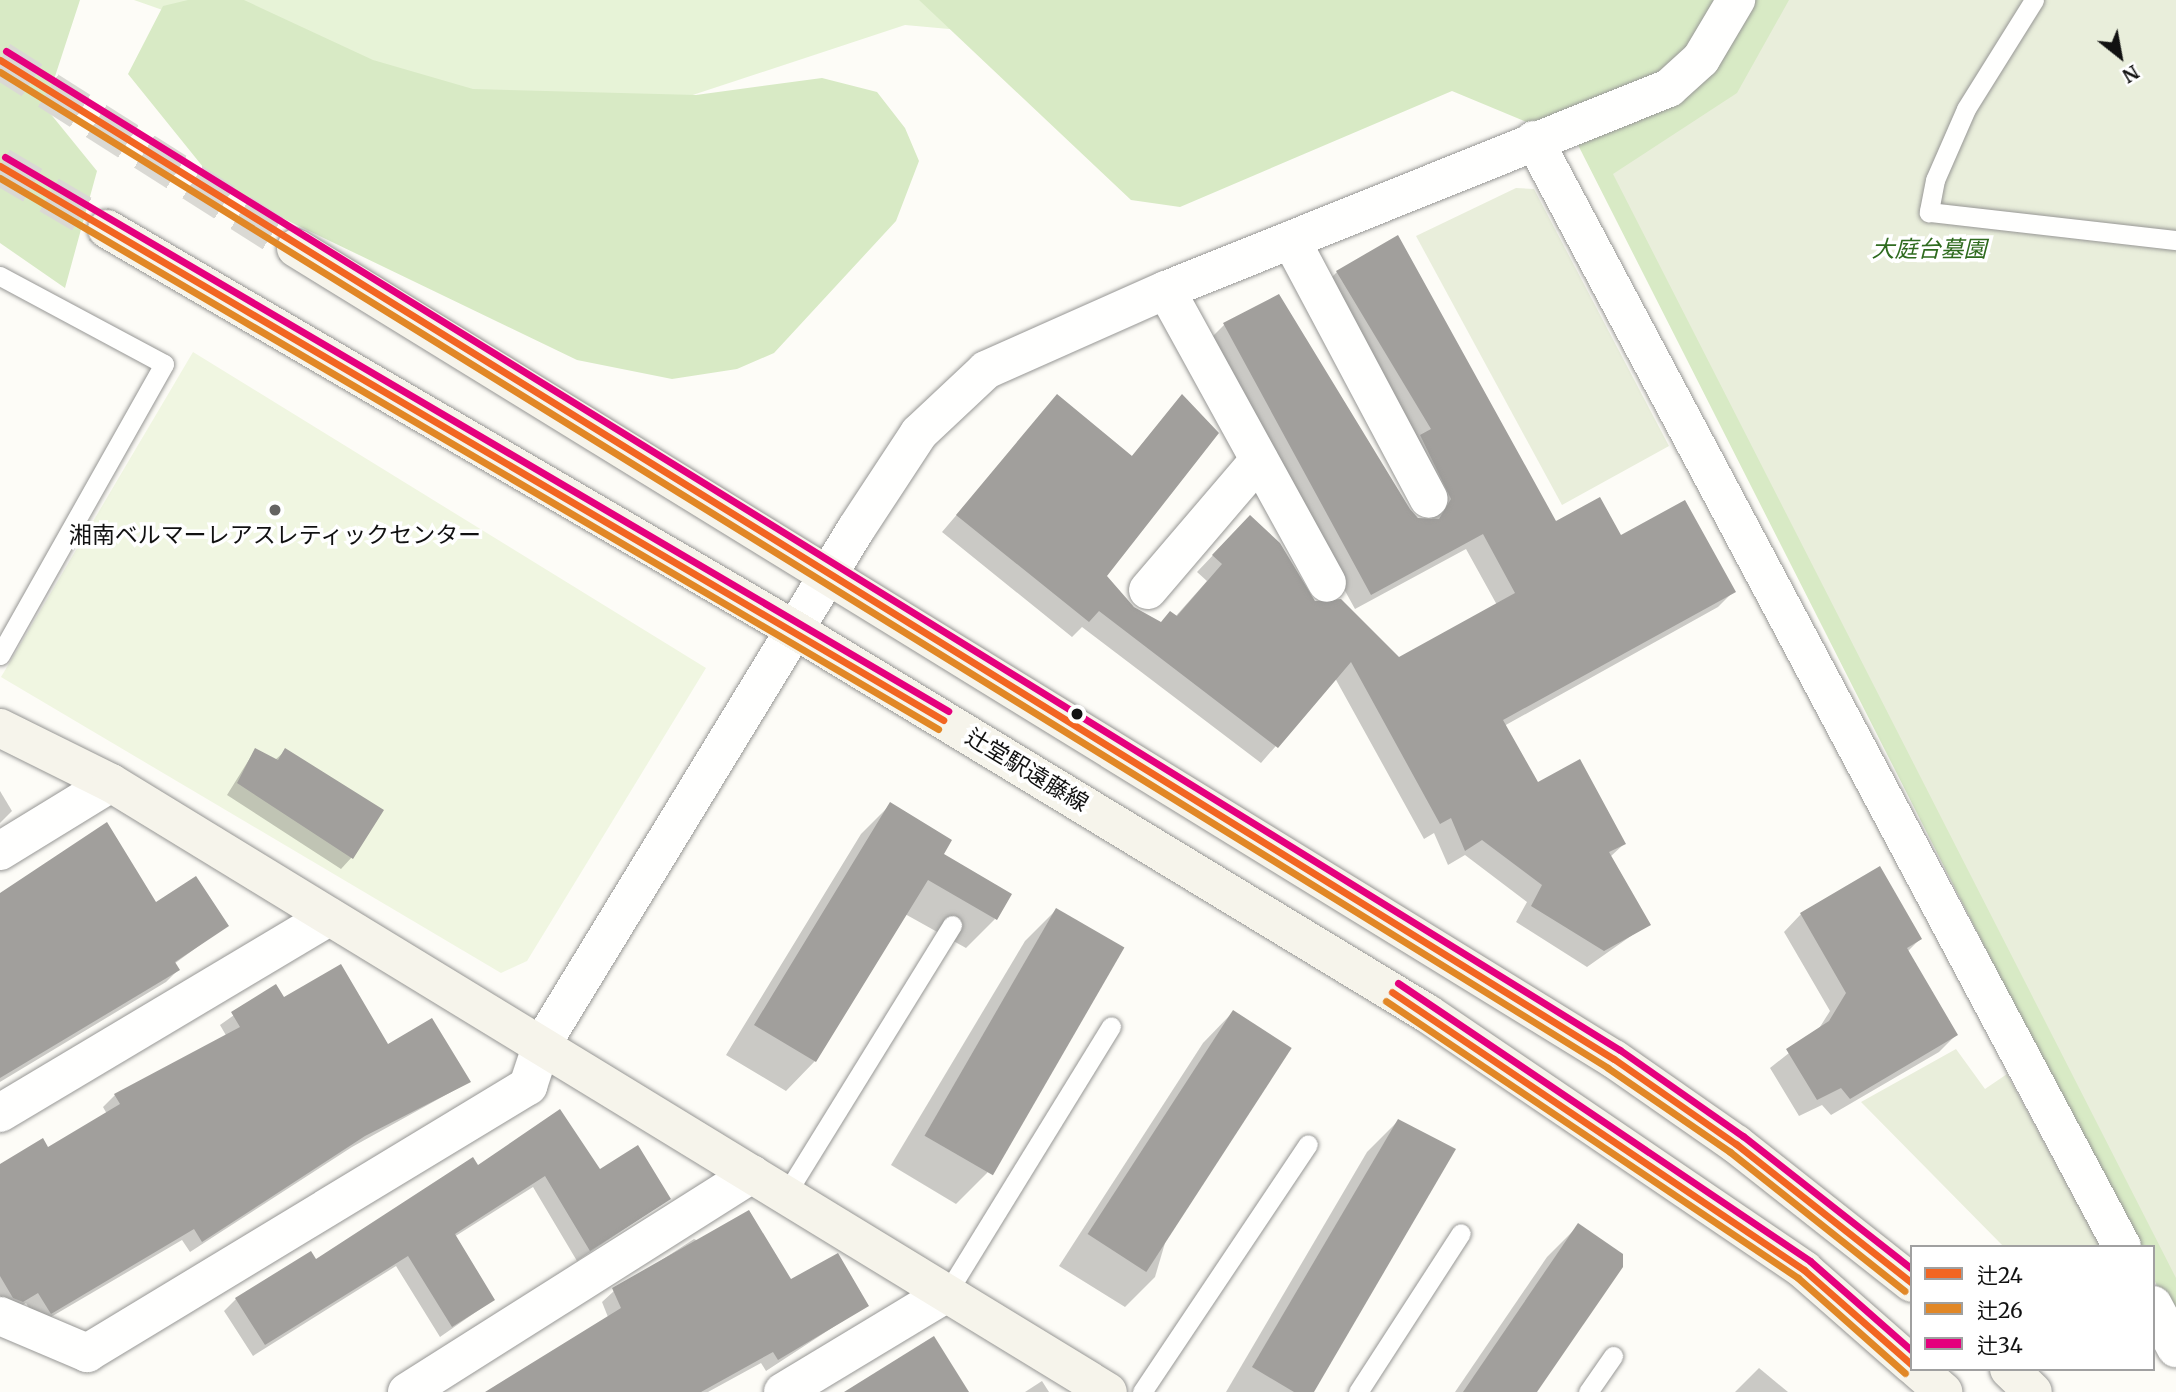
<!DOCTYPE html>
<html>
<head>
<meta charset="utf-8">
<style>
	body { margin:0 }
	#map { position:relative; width:2176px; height:1392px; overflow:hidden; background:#fdfcf7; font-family:Merriweather,"Noto Sans JP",serif }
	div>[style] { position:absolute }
	.green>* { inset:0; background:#e7f3d7 }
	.forest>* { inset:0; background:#d8eac5 }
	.cemetery>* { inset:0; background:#e9eedb }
	.pitch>* { inset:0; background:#f0f6e1 }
	.shadow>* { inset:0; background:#0003 }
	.building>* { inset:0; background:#a19f9c; transform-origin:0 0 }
	.secondary-tunnel>* { height:38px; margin-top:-19px; transform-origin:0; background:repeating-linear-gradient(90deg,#dad9d4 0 38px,transparent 0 57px) }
	.roads { filter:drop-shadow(0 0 2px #979795) drop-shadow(0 0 2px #979795) }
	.lane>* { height:19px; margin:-9.5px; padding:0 9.5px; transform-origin:9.5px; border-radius:9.5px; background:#fffffe }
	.street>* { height:38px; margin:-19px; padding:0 19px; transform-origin:19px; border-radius:19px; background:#fffffe }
	.secondary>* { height:38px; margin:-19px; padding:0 19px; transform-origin:19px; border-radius:19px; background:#f6f4eb }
	.bus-1>* { height:7px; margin:-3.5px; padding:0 3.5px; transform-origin:3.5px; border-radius:3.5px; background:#f26522 }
	.bus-2>* { height:7px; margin:-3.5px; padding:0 3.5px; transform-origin:3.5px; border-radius:3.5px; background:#e18726 }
	.bus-3>* { height:7px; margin:-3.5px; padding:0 3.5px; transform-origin:3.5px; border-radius:3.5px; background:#e5007d }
	.dots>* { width:19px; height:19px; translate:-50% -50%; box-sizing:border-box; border:4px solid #fff; border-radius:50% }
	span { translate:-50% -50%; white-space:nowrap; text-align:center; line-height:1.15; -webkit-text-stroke:7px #fff; paint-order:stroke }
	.park-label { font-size:23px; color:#2f6b1f; font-style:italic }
	.poi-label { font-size:23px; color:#111 }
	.street-label { font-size:23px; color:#111 }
	.legend { position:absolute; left:1910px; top:1245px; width:245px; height:126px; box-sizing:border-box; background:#fff; border:2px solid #a0a0a0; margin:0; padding:9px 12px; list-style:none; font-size:21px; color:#111 }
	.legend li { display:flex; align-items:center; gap:14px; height:35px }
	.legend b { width:35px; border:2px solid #a0a0a0 }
	.north { position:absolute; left:2085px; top:21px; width:70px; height:70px; -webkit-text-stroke:5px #fff; paint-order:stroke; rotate:149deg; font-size:19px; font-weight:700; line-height:28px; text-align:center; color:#111 }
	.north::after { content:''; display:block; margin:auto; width:24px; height:32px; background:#111; clip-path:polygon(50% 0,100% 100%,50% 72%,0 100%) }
</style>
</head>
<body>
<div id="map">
	<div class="green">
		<div style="clip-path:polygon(134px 0,1691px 0,1170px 49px,905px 25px,544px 144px)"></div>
	</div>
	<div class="forest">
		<div style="clip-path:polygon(0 0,80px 0,45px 107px,97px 171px,65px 288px,0 243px)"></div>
		<div style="clip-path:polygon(188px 0,244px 0,373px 60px,473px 89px,696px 95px,822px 78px,877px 92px,905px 128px,919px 161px,896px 221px,774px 353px,737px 369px,672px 379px,577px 360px,220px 188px,128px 74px,163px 6px)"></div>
		<div style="clip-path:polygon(919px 0,1870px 0,2176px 1156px,2176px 1323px,2153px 1278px,2153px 1247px,2137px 1247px,1577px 143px,1452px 91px,1180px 207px,1131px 200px)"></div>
	</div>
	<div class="cemetery">
		<div style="clip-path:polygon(1789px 0,2176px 0,2176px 1278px,1613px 174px,1737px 93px)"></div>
		<div style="clip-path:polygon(1516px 188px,1534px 189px,1669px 446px,1562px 505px,1416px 236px)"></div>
		<div style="clip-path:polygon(1956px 1049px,1985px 1089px,2007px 1074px,2101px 1247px,2004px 1247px,1861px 1102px)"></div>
	</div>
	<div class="pitch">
		<div style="clip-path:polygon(193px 352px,706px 668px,527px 961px,501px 973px,1px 677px)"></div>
	</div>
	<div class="shadow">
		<div style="clip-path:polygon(1337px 272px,1556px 524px,1620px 538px,1734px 591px,1718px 607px,1504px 726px,1537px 784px,1624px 844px,1610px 857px,1648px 924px,1587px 967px,1516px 922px,1527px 902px,1465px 855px,1448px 865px,1434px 833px,1424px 839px,1335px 678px,1261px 763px,1082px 627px,1072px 637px,942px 532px,1058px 396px,1131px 457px,1182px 397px,1105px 576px,1133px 608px,1160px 623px,1175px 617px,1207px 581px,1197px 572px,1234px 533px,1314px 603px,1399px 659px,1497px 605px,1466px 549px,1355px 609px,1208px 341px,1224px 325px,1278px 296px,1408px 510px,1417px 520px,1433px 520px,1321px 288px)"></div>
		<div style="clip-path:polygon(255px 750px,275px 760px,285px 751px,352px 857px,341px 869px,227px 795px)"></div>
		<div style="clip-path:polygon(0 791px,12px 811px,0 823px)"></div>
		<div style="clip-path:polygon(891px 804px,995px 919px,966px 948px,905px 914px,815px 1061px,786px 1091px,726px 1055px,861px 834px)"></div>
		<div style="clip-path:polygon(106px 825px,155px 904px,226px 926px,174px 964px,178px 970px,166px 982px,0 1082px,0 895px)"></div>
		<div style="clip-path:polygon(1056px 910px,1121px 949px,987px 1173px,956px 1204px,891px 1165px,1025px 941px)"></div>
		<div style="clip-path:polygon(1801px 914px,1920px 939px,1907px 952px,1956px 1035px,1939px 1052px,1831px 1115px,1822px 1105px,1799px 1116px,1770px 1068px,1818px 1030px,1830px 1011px,1784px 932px)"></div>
		<div style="clip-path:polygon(275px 986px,283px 1000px,469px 1082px,352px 1147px,190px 1252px,182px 1240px,39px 1324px,26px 1303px,10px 1313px,0 1307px,0 1166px,48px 1150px,107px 1114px,103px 1107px,115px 1095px,227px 1037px,220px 1025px)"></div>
		<div style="clip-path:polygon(1233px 1012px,1155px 1277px,1125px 1307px,1059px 1266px,1203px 1043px)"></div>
		<div style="clip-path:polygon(1398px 1121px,1312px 1392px,1226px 1392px,1367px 1152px)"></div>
		<div style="clip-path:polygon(477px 1167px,600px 1171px,669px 1199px,577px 1261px,533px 1187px,454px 1237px,493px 1300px,440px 1337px,396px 1266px,253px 1356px,224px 1311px,236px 1299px,315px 1261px)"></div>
		<div style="clip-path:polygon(1578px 1226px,1535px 1392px,1455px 1392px,1547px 1257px)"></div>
		<div style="clip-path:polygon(694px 1239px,790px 1282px,867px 1305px,766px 1371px,761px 1363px,708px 1392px,487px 1392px,608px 1317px,602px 1302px,614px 1291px)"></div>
		<div style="clip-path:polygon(1759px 1368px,1788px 1392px,1735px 1392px)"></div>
		<div style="clip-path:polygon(1042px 1381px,1049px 1392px,1025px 1392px)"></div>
	</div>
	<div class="building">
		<div style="clip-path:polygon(1398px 235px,1556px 521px,1600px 497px,1621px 535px,1685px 500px,1736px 592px,1503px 720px,1538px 782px,1580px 759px,1626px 844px,1609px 852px,1651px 925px,1604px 951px,1531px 906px,1542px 885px,1482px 840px,1465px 851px,1451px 818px,1440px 824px,1351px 662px,1278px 748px,1099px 611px,1089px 622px,956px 515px,1057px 394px,1132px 456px,1182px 394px,1219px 433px,1107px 576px,1134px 607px,1161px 622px,1170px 611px,1177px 616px,1222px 564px,1212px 555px,1250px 515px,1280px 543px,1315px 601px,1341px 599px,1399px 657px,1515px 593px,1483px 534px,1371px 595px,1223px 323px,1279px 294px,1410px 509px,1418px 518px,1439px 519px,1451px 499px,1420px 435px,1431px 429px,1336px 271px)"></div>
		<div style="clip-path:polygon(255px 748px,278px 760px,285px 748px,384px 810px,353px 859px,237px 783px)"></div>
		<div style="clip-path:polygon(890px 802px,952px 840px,944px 854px,1012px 894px,997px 920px,928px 880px,816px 1062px,754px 1025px)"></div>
		<div style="clip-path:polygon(107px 822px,156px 902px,196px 876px,229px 926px,175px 962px,180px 970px,0 1078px,0 893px)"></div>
		<div style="clip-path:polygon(1880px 866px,1922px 939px,1907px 948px,1958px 1035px,1850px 1099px,1841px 1088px,1817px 1100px,1786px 1049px,1829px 1021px,1846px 993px,1800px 913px)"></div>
		<div style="left:1056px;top:908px;width:79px;height:263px;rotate:30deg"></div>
		<div style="clip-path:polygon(341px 964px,388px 1044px,432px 1018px,471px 1082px,365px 1136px,202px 1242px,194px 1229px,51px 1314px,38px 1293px,23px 1302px,13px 1298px,0 1276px,0 1164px,43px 1138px,48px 1147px,120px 1104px,114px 1094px,240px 1027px,231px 1012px,276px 984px,284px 997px)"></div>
		<div style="left:1233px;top:1010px;width:70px;height:267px;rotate:33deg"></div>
		<div style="clip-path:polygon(560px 1109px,600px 1169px,638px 1145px,671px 1199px,590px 1251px,545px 1176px,455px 1234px,495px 1300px,452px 1327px,408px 1256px,265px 1345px,235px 1298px,311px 1251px,316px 1259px,473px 1157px,478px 1165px)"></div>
		<div style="clip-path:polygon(1398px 1119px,1456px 1149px,1314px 1392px,1294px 1392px,1252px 1367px)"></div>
		<div style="clip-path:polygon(749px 1210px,791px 1279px,838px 1253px,869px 1306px,778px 1360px,773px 1352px,701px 1392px,485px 1392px,621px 1308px,612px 1288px)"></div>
		<div style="clip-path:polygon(1578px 1223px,1623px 1254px,1623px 1267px,1537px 1392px,1463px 1392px)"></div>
		<div style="clip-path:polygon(934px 1336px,969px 1392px,844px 1392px)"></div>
	</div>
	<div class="secondary-tunnel">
		<div style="left:0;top:60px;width:351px;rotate:32.4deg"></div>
		<div style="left:0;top:166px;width:124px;rotate:30.5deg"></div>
	</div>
	<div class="roads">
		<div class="lane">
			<div style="left:2034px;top:0;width:128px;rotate:122deg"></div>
			<div style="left:1966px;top:109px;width:77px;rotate:113.6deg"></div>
			<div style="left:1935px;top:180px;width:33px;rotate:101deg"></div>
			<div style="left:1929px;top:212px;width:249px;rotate:6.5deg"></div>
			<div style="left:0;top:276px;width:186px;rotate:28.2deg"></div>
			<div style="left:164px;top:364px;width:334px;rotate:119.4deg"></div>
			<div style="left:786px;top:1194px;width:316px;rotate:-58.3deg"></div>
			<div style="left:947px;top:1293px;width:313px;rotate:-58.4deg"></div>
			<div style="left:1142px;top:1392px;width:298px;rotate:-56.2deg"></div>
			<div style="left:1358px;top:1392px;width:189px;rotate:-57.1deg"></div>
			<div style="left:1588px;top:1392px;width:44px;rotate:-55.2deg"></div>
		</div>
		<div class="street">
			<div style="left:1534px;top:140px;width:1253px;rotate:62.02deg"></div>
			<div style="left:1291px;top:240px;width:293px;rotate:62deg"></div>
			<div style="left:1166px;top:290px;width:334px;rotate:61.2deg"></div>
			<div style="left:1148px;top:590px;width:171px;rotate:-49.5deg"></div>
			<div style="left:0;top:851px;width:130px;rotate:-31.5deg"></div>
			<div style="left:0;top:1113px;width:383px;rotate:-30.8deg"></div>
			<div style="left:2153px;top:1305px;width:49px;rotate:61.9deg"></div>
			<div style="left:0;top:1316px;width:95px;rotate:23deg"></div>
			<div style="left:87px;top:1353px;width:516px;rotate:-31.19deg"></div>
			<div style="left:528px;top:1086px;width:44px;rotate:-71.6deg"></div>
			<div style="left:542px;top:1044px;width:603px;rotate:-58.63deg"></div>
			<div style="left:856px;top:529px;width:115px;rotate:-56.7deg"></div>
			<div style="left:919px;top:433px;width:92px;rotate:-43.2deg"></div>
			<div style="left:986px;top:370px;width:197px;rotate:-24deg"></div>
			<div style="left:1166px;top:290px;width:542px;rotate:-21.88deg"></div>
			<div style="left:1669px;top:88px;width:43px;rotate:-42.2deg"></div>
			<div style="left:1701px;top:59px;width:69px;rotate:-59.3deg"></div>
			<div style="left:407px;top:1392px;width:408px;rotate:-32.3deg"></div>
			<div style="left:783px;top:1392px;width:192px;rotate:-31.1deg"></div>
		</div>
		<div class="secondary">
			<div style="left:107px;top:229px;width:796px;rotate:30.24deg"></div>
			<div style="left:795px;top:630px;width:740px;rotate:31.24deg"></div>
			<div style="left:1428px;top:1014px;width:455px;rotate:34.2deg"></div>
			<div style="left:1804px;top:1270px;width:144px;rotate:41.3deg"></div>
			<div style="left:296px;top:248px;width:1548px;rotate:31.61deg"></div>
			<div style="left:1614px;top:1059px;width:149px;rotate:34.9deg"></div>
			<div style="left:1736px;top:1144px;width:224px;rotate:38.3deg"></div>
			<div style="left:0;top:728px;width:124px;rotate:26.4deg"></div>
			<div style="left:111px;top:783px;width:1168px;rotate:31.42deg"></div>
			<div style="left:1917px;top:1369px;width:35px;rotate:41deg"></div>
			<div style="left:2009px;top:1369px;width:33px;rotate:44deg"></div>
		</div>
	</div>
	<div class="bus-1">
		<div style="left:0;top:60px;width:1898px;rotate:31.76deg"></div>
		<div style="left:1614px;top:1059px;width:149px;rotate:34.9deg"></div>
		<div style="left:1736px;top:1144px;width:224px;rotate:38.3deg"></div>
		<div style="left:0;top:166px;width:1094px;rotate:30.43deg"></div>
		<div style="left:1392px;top:992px;width:497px;rotate:34deg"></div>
		<div style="left:1804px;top:1270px;width:144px;rotate:41.3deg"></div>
	</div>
	<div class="bus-2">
		<div style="left:0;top:72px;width:1891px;rotate:31.77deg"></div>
		<div style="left:1608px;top:1068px;width:148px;rotate:34.5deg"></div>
		<div style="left:1730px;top:1152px;width:223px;rotate:38.5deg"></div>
		<div style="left:0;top:178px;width:1088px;rotate:30.43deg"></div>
		<div style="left:1386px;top:1001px;width:496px;rotate:33.9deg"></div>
		<div style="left:1798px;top:1278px;width:143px;rotate:41.6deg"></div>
	</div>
	<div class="bus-3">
		<div style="left:6px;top:51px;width:1898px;rotate:31.76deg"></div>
		<div style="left:1620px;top:1050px;width:150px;rotate:35deg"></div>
		<div style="left:1743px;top:1136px;width:215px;rotate:38.2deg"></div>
		<div style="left:5px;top:157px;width:1094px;rotate:30.43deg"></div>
		<div style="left:1398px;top:983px;width:497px;rotate:34deg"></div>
		<div style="left:1810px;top:1261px;width:136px;rotate:41.4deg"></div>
	</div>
	<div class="dots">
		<div style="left:275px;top:510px;background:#646362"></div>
		<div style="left:1077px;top:714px;background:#111"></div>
	</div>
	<div class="park-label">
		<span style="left:1929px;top:249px">大庭台墓園</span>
	</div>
	<div class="poi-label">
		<span style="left:275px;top:535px">湘南ベルマーレアスレティックセンター</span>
	</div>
	<div class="street-label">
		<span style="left:1027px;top:770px;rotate:31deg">辻堂駅遠藤線</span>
	</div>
	<ul class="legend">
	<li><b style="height:9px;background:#f26522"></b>辻24</li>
	<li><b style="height:9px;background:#e18726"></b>辻26</li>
	<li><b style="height:9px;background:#e5007d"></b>辻34</li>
	</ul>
	<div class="north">N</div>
</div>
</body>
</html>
